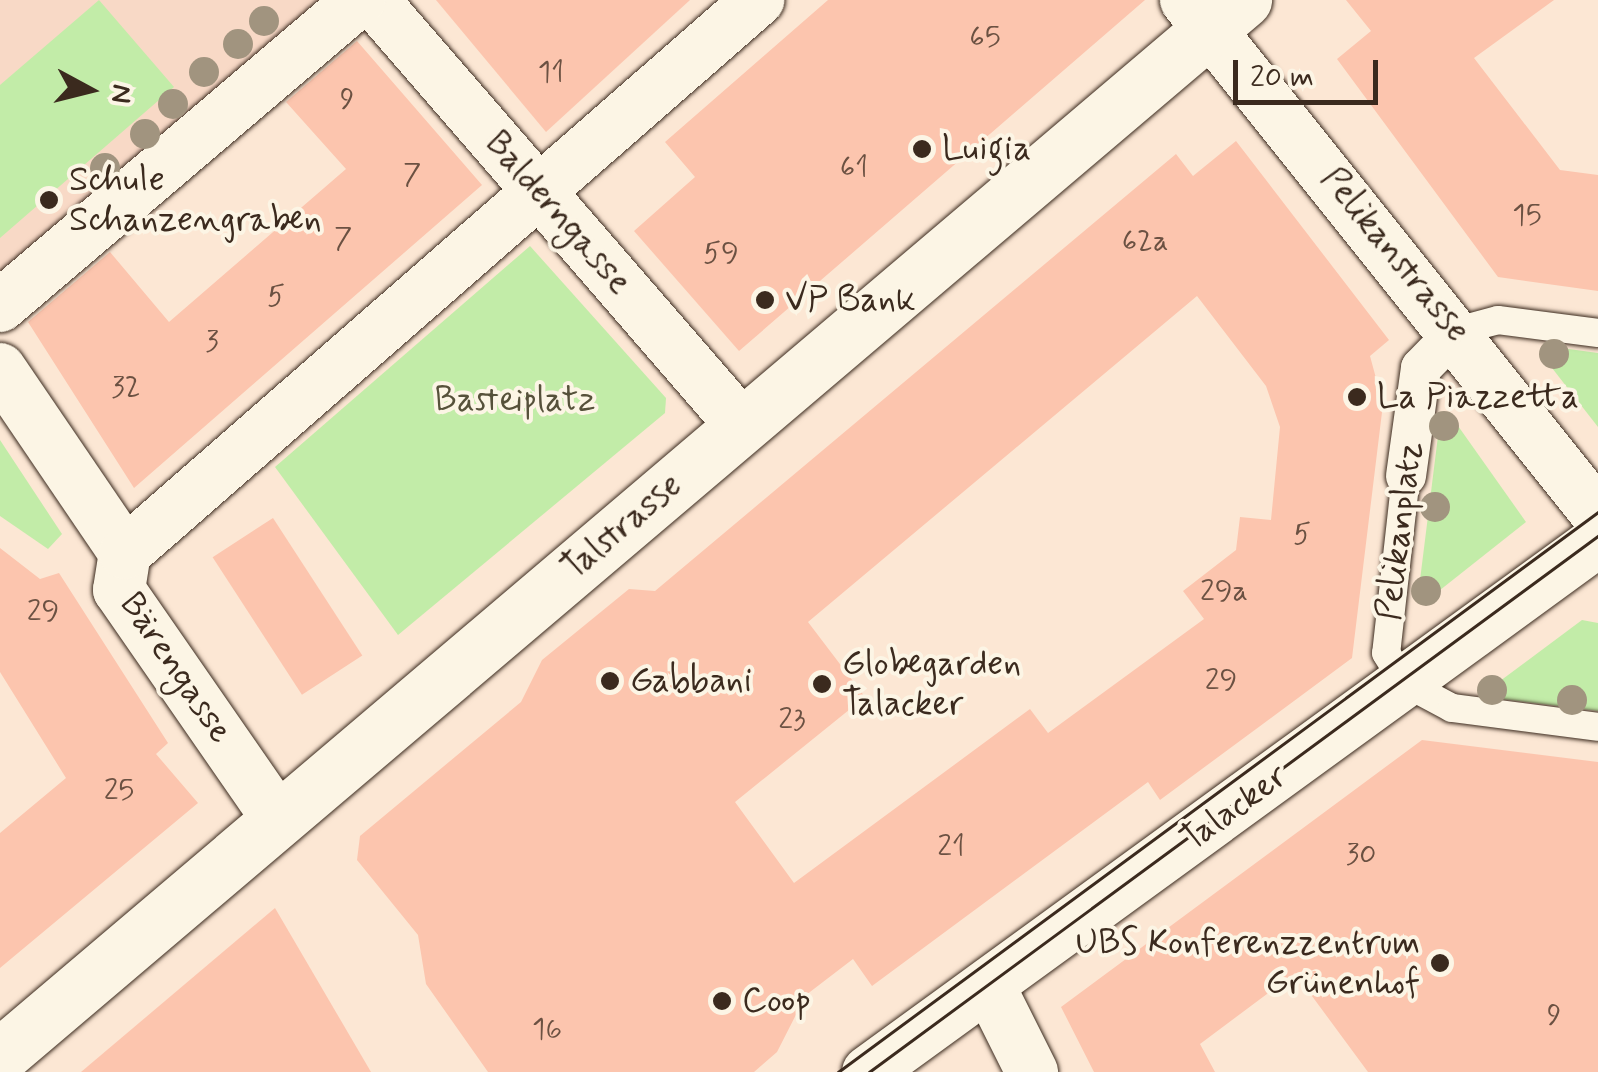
<!DOCTYPE html>
<html>
<head>
<meta charset="utf-8">
<style>
	body { margin:0 }
	#map { position:relative; width:1598px; height:1072px; overflow:hidden; background:#fce7d4; font-family:Mynerve,sans-serif }
	div>[style] { position:absolute }
	.built>* { inset:0; background:#f8d9c6 }
	.green>* { inset:0; background:#c2eca8 }
	.building>* { inset:0; background:#fcc5ae; transform-origin:0 0 }
	.roads { filter:drop-shadow(0 0 2px #3b2a1e) drop-shadow(0 0 2px #3b2a1e) }
	.service>* { height:28px; margin:-14px; padding:0 14px; transform-origin:14px; border-radius:14px; background:#fcf5e5 }
	.pedestrian>* { height:40px; margin:-20px; padding:0 20px; transform-origin:20px; border-radius:20px; background:#fcf5e5 }
	.minor>* { height:52px; margin:-26px; padding:0 26px; transform-origin:26px; border-radius:26px; background:#fcf5e5 }
	.tertiary>* { height:55px; margin:-27.5px; padding:0 27.5px; transform-origin:27.5px; border-radius:27.5px; background:#fcf5e5 }
	.tram>* { height:2.5px; margin:-1.25px; padding:0 1.25px; transform-origin:1.25px; border-radius:1.25px; background:#3b2a1e }
	.trees>* { width:30px; height:30px; margin:-15px; border-radius:50%; background:#a1947f }
	.dots>* { width:28px; height:28px; translate:-50% -50%; box-sizing:border-box; border:5px solid #fcf5e5; border-radius:50% }
	span { translate:-50% -50%; white-space:nowrap; text-align:center; line-height:1.15; -webkit-text-stroke:8px #fcf5e5; paint-order:stroke }
	.number-label { font-size:30px; color:#6b5142 }
	.number-label span { -webkit-text-stroke-width:0 }
	.poi-label { font-size:35px; color:#3b2a1e }
	.left { translate:0 -50%; text-align:left }
	.right { translate:-100% -50%; text-align:right }
	.street-label { font-size:35px; color:#3b2a1e }
	.park-label { font-size:35px; color:#56513a }
	.north { position:absolute; left:40px; top:40px; width:100px; height:100px; -webkit-text-stroke:8px #fcf5e5; paint-order:stroke; rotate:97deg; font-size:28px; font-weight:700; line-height:40px; text-align:center; color:#3b2a1e }
	.north::after { content:''; display:block; margin:auto; width:35px; height:45px; background:#3b2a1e; clip-path:polygon(50% 0,100% 100%,50% 72%,0 100%) }
	.scale { position:absolute; left:1233px; top:60px; width:145px; height:45px; box-sizing:border-box; border:5px solid #3b2a1e; border-top:0; padding-left:12px; font-size:30px; line-height:35px; white-space:nowrap; color:#3b2a1e; -webkit-text-stroke:8px #fcf5e5; paint-order:stroke }
</style>
</head>
<body>
<div id="map">
	<div class="built">
		<div style="clip-path:polygon(0 0,335px 0,0 278px)"></div>
	</div>
	<div class="green">
		<div style="clip-path:polygon(99px 0,174px 87px,0 238px,0 85px)"></div>
		<div style="clip-path:polygon(530px 246px,666px 398px,665px 413px,398px 635px,275px 467px)"></div>
		<div style="clip-path:polygon(1547px 346px,1598px 353px,1598px 427px,1545px 359px)"></div>
		<div style="clip-path:polygon(1451px 416px,1526px 522px,1430px 598px,1418px 596px,1440px 420px)"></div>
		<div style="clip-path:polygon(0 440px,62px 534px,48px 549px,0 516px)"></div>
		<div style="clip-path:polygon(1582px 620px,1598px 623px,1598px 711px,1494px 698px,1496px 684px)"></div>
	</div>
	<div class="building">
		<div style="clip-path:polygon(436px 0,690px 0,546px 132px)"></div>
		<div style="clip-path:polygon(1145px 0,739px 351px,634px 231px,695px 177px,665px 142px,828px 0)"></div>
		<div style="clip-path:polygon(1346px 0,1554px 0,1474px 58px,1560px 170px,1598px 175px,1598px 291px,1498px 277px,1337px 59px,1371px 31px)"></div>
		<div style="clip-path:polygon(357px 41px,482px 185px,134px 488px,28px 322px,110px 252px,169px 322px,346px 169px,286px 102px)"></div>
		<div style="clip-path:polygon(evenodd,1236px 141px,1389px 340px,1370px 356px,1383px 404px,1352px 658px,1160px 800px,1148px 782px,872px 986px,853px 959px,806px 995px,777px 1052px,754px 1072px,488px 1072px,426px 984px,418px 935px,357px 860px,360px 836px,521px 702px,542px 660px,629px 589px,655px 591px,1176px 154px,1193px 176px,1236px 141px,1197px 296px,1266px 386px,1280px 427px,1271px 520px,1240px 517px,1236px 550px,1183px 591px,1204px 619px,1048px 733px,1030px 709px,794px 883px,735px 802px,865px 697px,808px 622px,1197px 296px)"></div>
		<div style="left:273px;top:518px;width:164px;height:72px;rotate:57deg"></div>
		<div style="clip-path:polygon(0 548px,40px 579px,59px 573px,168px 743px,156px 754px,198px 803px,0 968px,0 833px,66px 778px,0 672px)"></div>
		<div style="clip-path:polygon(1422px 740px,1598px 762px,1598px 1072px,1368px 1072px,1295px 973px,1200px 1044px,1215px 1072px,1094px 1072px,1061px 1007px)"></div>
		<div style="clip-path:polygon(275px 908px,371px 1072px,81px 1072px)"></div>
	</div>
	<div class="roads">
		<div class="service">
			<div style="left:1457px;top:331px;width:42px;rotate:-15deg"></div>
			<div style="left:1498px;top:320px;width:101px;rotate:7.4deg"></div>
			<div style="left:1406px;top:476px;width:178px;rotate:96.4deg"></div>
			<div style="left:1386px;top:653px;width:36px;rotate:58deg"></div>
			<div style="left:1405px;top:683px;width:53px;rotate:28deg"></div>
			<div style="left:1452px;top:708px;width:147px;rotate:7.4deg"></div>
		</div>
		<div class="pedestrian">
			<div style="left:1406px;top:476px;width:109px;rotate:-82.1deg"></div>
			<div style="left:1421px;top:368px;width:52px;rotate:-45.8deg"></div>
		</div>
		<div class="minor">
			<div style="left:373px;top:0;width:565px;rotate:49.09deg"></div>
			<div style="left:1186px;top:0;width:660px;rotate:51.34deg"></div>
			<div style="left:0;top:306px;width:472px;rotate:-40.4deg"></div>
			<div style="left:0;top:369px;width:222px;rotate:55.8deg"></div>
			<div style="left:275px;top:815px;width:274px;rotate:-124.7deg"></div>
			<div style="left:119px;top:590px;width:37px;rotate:-81deg"></div>
			<div style="left:125px;top:553px;width:841px;rotate:-41.14deg"></div>
			<div style="left:990px;top:988px;width:94px;rotate:63.4deg"></div>
			<div style="left:868px;top:1072px;width:903px;rotate:-36.03deg"></div>
		</div>
		<div class="tertiary">
			<div style="left:0;top:1056px;width:1632px;rotate:-40.33deg"></div>
		</div>
	</div>
	<div class="tram">
		<div style="left:838px;top:1072px;width:944px;rotate:-36.38deg"></div>
		<div style="left:869px;top:1072px;width:905px;rotate:-36.33deg"></div>
	</div>
	<div class="trees">
		<div style="left:264px;top:21px"></div>
		<div style="left:238px;top:44px"></div>
		<div style="left:204px;top:72px"></div>
		<div style="left:173px;top:104px"></div>
		<div style="left:145px;top:134px"></div>
		<div style="left:105px;top:168px"></div>
		<div style="left:1554px;top:354px"></div>
		<div style="left:1444px;top:426px"></div>
		<div style="left:1435px;top:507px"></div>
		<div style="left:1426px;top:591px"></div>
		<div style="left:1492px;top:690px"></div>
		<div style="left:1572px;top:700px"></div>
	</div>
	<div class="dots">
		<div style="left:922px;top:149px;background:#3b2a1e"></div>
		<div style="left:49px;top:200px;background:#3b2a1e"></div>
		<div style="left:765px;top:300px;background:#3b2a1e"></div>
		<div style="left:1357px;top:397px;background:#3b2a1e"></div>
		<div style="left:610px;top:681px;background:#3b2a1e"></div>
		<div style="left:822px;top:684px;background:#3b2a1e"></div>
		<div style="left:1440px;top:963px;background:#3b2a1e"></div>
		<div style="left:722px;top:1001px;background:#3b2a1e"></div>
	</div>
	<div class="number-label">
		<span style="left:985px;top:38px">65</span>
		<span style="left:551px;top:73px">11</span>
		<span style="left:347px;top:100px">9</span>
		<span style="left:854px;top:168px">61</span>
		<span style="left:412px;top:175px">7</span>
		<span style="left:1527px;top:216px">15</span>
		<span style="left:343px;top:239px">7</span>
		<span style="left:1145px;top:242px">62a</span>
		<span style="left:721px;top:254px">59</span>
		<span style="left:276px;top:297px">5</span>
		<span style="left:212px;top:342px">3</span>
		<span style="left:126px;top:388px">32</span>
		<span style="left:1302px;top:535px">5</span>
		<span style="left:1224px;top:592px">29a</span>
		<span style="left:43px;top:612px">29</span>
		<span style="left:1221px;top:681px">29</span>
		<span style="left:792px;top:720px">23</span>
		<span style="left:119px;top:791px">25</span>
		<span style="left:951px;top:847px">21</span>
		<span style="left:1361px;top:855px">30</span>
		<span style="left:1554px;top:1016px">9</span>
		<span style="left:547px;top:1030px">16</span>
	</div>
	<div class="poi-label">
		<span class="left" style="left:942px;top:149px">Luigia</span>
		<span class="left" style="left:69px;top:200px">Schule<br>Schanzengraben</span>
		<span class="left" style="left:785px;top:300px">VP Bank</span>
		<span class="left" style="left:1377px;top:397px">La Piazzetta</span>
		<span class="left" style="left:842px;top:684px">Globegarden<br>Talacker</span>
		<span class="left" style="left:630px;top:681px">Gabbani</span>
		<span class="right" style="left:1420px;top:963px">UBS Konferenzzentrum<br>Grünenhof</span>
		<span class="left" style="left:742px;top:1001px">Coop</span>
	</div>
	<div class="street-label">
		<span style="left:558px;top:213px;rotate:49deg">Balderngasse</span>
		<span style="left:1395px;top:255px;rotate:51deg">Pelikanstrasse</span>
		<span style="left:622px;top:527px;rotate:-40deg">Talstrasse</span>
		<span style="left:1400px;top:531px;rotate:-83deg">Pelikanplatz</span>
		<span style="left:176px;top:668px;rotate:56deg">Bärengasse</span>
		<span style="left:1234px;top:808px;rotate:-36deg">Talacker</span>
	</div>
	<div class="park-label">
		<span style="left:515px;top:400px">Basteiplatz</span>
	</div>
	<div class="north">N</div>
	<div class="scale">20 m</div>
</div>
</body>
</html>
